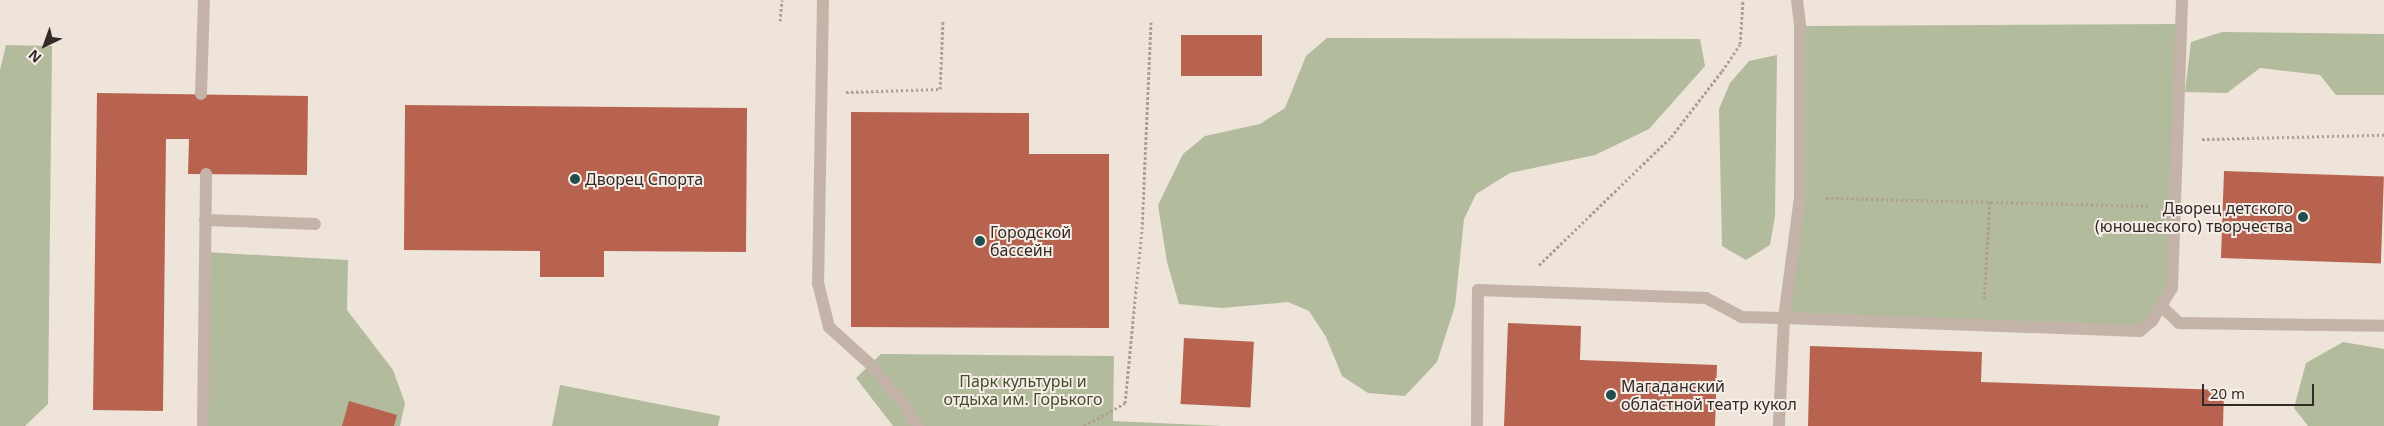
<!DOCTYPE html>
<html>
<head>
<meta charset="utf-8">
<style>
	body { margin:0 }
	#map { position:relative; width:2384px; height:426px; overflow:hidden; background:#eee4da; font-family:"Noto Sans",sans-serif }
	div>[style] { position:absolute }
	.green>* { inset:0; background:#b2bb9c }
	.building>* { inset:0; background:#b7634f; transform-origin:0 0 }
	.path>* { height:3px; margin-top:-1.5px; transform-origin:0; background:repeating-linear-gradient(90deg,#b09e92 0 2.5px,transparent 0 5px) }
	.lane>* { height:12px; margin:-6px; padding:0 6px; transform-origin:6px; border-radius:6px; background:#c4b3a8 }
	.dots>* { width:14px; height:14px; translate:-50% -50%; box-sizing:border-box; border:2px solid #f6eee6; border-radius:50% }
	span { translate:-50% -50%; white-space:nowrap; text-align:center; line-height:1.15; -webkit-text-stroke:4px #f6eee6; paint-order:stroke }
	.poi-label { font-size:16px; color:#322a27 }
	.left { translate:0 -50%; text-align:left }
	.right { translate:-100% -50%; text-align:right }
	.park-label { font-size:16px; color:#444d2e }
	.north { position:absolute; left:20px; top:20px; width:50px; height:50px; -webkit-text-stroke:4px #f6eee6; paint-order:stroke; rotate:222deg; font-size:14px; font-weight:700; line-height:20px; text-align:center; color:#322a27 }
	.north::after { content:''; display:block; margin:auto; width:18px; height:22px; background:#322a27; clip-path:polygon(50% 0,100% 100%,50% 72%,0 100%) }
	.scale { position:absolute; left:2202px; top:384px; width:112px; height:22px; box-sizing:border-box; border:2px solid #322a27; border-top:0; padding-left:6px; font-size:15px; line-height:18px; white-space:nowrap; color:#322a27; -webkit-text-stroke:4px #f6eee6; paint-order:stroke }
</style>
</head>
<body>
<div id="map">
	<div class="green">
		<div style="clip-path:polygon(2181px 24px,2172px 288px,2140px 331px,1784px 318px,1800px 197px,1800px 26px)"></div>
		<div style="clip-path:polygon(2222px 32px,2384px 34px,2384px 95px,2336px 95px,2320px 75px,2260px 68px,2227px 93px,2185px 92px,2191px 42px)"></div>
		<div style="clip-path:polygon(1327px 38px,1700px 39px,1705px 66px,1649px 129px,1595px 155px,1510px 173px,1476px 194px,1464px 219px,1455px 306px,1437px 362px,1405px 396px,1368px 393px,1342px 376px,1326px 337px,1309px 311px,1288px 302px,1222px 308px,1179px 304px,1167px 262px,1158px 205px,1183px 154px,1205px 136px,1260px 124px,1285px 108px,1306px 56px)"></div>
		<div style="clip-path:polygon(6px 45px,52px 46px,48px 404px,25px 426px,0 426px,0 70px)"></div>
		<div style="clip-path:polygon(1777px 55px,1775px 216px,1770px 245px,1746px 260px,1722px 246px,1719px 109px,1730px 83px,1749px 61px)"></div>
		<div style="clip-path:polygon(204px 252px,348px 260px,347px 310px,393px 370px,405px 403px,400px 426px,203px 426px)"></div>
		<div style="clip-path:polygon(2343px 342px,2384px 349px,2384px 426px,2308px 426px,2294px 408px,2306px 363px)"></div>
		<div style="clip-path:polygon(881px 354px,1114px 356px,1113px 421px,1222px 426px,893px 426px,856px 378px)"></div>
		<div style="clip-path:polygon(560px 385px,720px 416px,718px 426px,552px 426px)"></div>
	</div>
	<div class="building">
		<div style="left:1181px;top:35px;width:81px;height:41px"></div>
		<div style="clip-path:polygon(97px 93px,308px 96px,307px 175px,188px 174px,189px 139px,166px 139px,163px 411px,93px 410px)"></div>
		<div style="clip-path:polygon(405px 105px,747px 108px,746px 252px,604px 251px,604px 277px,540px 277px,540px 251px,404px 250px)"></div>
		<div style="clip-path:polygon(851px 112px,1029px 113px,1029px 154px,1109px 154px,1109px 328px,851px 327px)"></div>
		<div style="left:2224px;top:171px;width:160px;height:87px;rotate:2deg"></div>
		<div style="clip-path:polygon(1508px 323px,1581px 326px,1580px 360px,1717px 365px,1715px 426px,1504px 426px)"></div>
		<div style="left:1184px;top:338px;width:70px;height:66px;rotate:3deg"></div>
		<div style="clip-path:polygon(1810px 346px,1982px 352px,1981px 382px,2224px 390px,2223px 426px,1808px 426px)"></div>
		<div style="clip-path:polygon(349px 401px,397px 415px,394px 426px,342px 426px)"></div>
	</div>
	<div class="path">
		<div style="left:780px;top:21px;width:21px;rotate:-85deg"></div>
		<div style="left:846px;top:92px;width:94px;rotate:-1.8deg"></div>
		<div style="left:940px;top:89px;width:68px;rotate:-87.5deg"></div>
		<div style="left:2202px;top:139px;width:182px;rotate:-1.3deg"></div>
		<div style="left:1826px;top:198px;width:324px;rotate:1.4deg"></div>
		<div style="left:1539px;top:265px;width:184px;rotate:-44.1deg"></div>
		<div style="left:1671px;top:137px;width:83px;rotate:-52.3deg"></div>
		<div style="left:1722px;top:71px;width:32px;rotate:-56deg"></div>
		<div style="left:1740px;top:44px;width:44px;rotate:-86.1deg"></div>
		<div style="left:1984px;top:299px;width:99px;rotate:-86.5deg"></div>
		<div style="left:1084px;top:426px;width:47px;rotate:-29.3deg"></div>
		<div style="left:1125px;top:403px;width:175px;rotate:-84.4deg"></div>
		<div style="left:1142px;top:229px;width:207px;rotate:-87.5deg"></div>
	</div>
	<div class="lane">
		<div style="left:823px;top:0;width:283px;rotate:91deg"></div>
		<div style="left:818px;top:283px;width:45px;rotate:76deg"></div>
		<div style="left:829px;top:327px;width:55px;rotate:42.1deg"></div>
		<div style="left:870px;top:364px;width:50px;rotate:49.9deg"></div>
		<div style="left:902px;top:402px;width:29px;rotate:56deg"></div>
		<div style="left:1797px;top:0;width:26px;rotate:83deg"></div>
		<div style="left:1800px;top:26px;width:171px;rotate:90deg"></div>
		<div style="left:1800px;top:197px;width:122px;rotate:97.5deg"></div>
		<div style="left:1784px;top:318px;width:356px;rotate:2.1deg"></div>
		<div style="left:2140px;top:331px;width:16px;rotate:-40deg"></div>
		<div style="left:2152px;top:321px;width:39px;rotate:-59deg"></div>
		<div style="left:2172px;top:288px;width:288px;rotate:-88deg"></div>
		<div style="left:201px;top:94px;width:94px;rotate:-88.2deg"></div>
		<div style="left:205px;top:220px;width:110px;rotate:2.1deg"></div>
		<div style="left:2162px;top:307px;width:23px;rotate:43deg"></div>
		<div style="left:2179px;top:323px;width:205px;rotate:0.8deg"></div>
		<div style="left:203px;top:426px;width:252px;rotate:-89.3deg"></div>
		<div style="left:1477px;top:426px;width:136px;rotate:-89.6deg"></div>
		<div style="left:1478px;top:290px;width:228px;rotate:2deg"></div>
		<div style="left:1706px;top:298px;width:40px;rotate:28deg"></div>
		<div style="left:1741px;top:317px;width:43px;rotate:1.3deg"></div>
		<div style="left:1784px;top:318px;width:108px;rotate:92.7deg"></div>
	</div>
	<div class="dots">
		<div style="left:575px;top:179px;background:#224e4e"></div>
		<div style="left:2303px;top:217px;background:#224e4e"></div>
		<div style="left:980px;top:241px;background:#224e4e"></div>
		<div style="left:1611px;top:395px;background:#224e4e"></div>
	</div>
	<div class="poi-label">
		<span class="left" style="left:585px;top:179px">Дворец Спорта</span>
		<span class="right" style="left:2293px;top:217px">Дворец детского<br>(юношеского) творчества</span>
		<span class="left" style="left:990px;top:241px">Городской<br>бассейн</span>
		<span class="left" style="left:1621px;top:395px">Магаданский<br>областной театр кукол</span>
	</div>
	<div class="park-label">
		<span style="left:1023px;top:390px">Парк культуры и<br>отдыха им. Горького</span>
	</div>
	<div class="north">N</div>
	<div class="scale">20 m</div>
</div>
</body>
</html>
